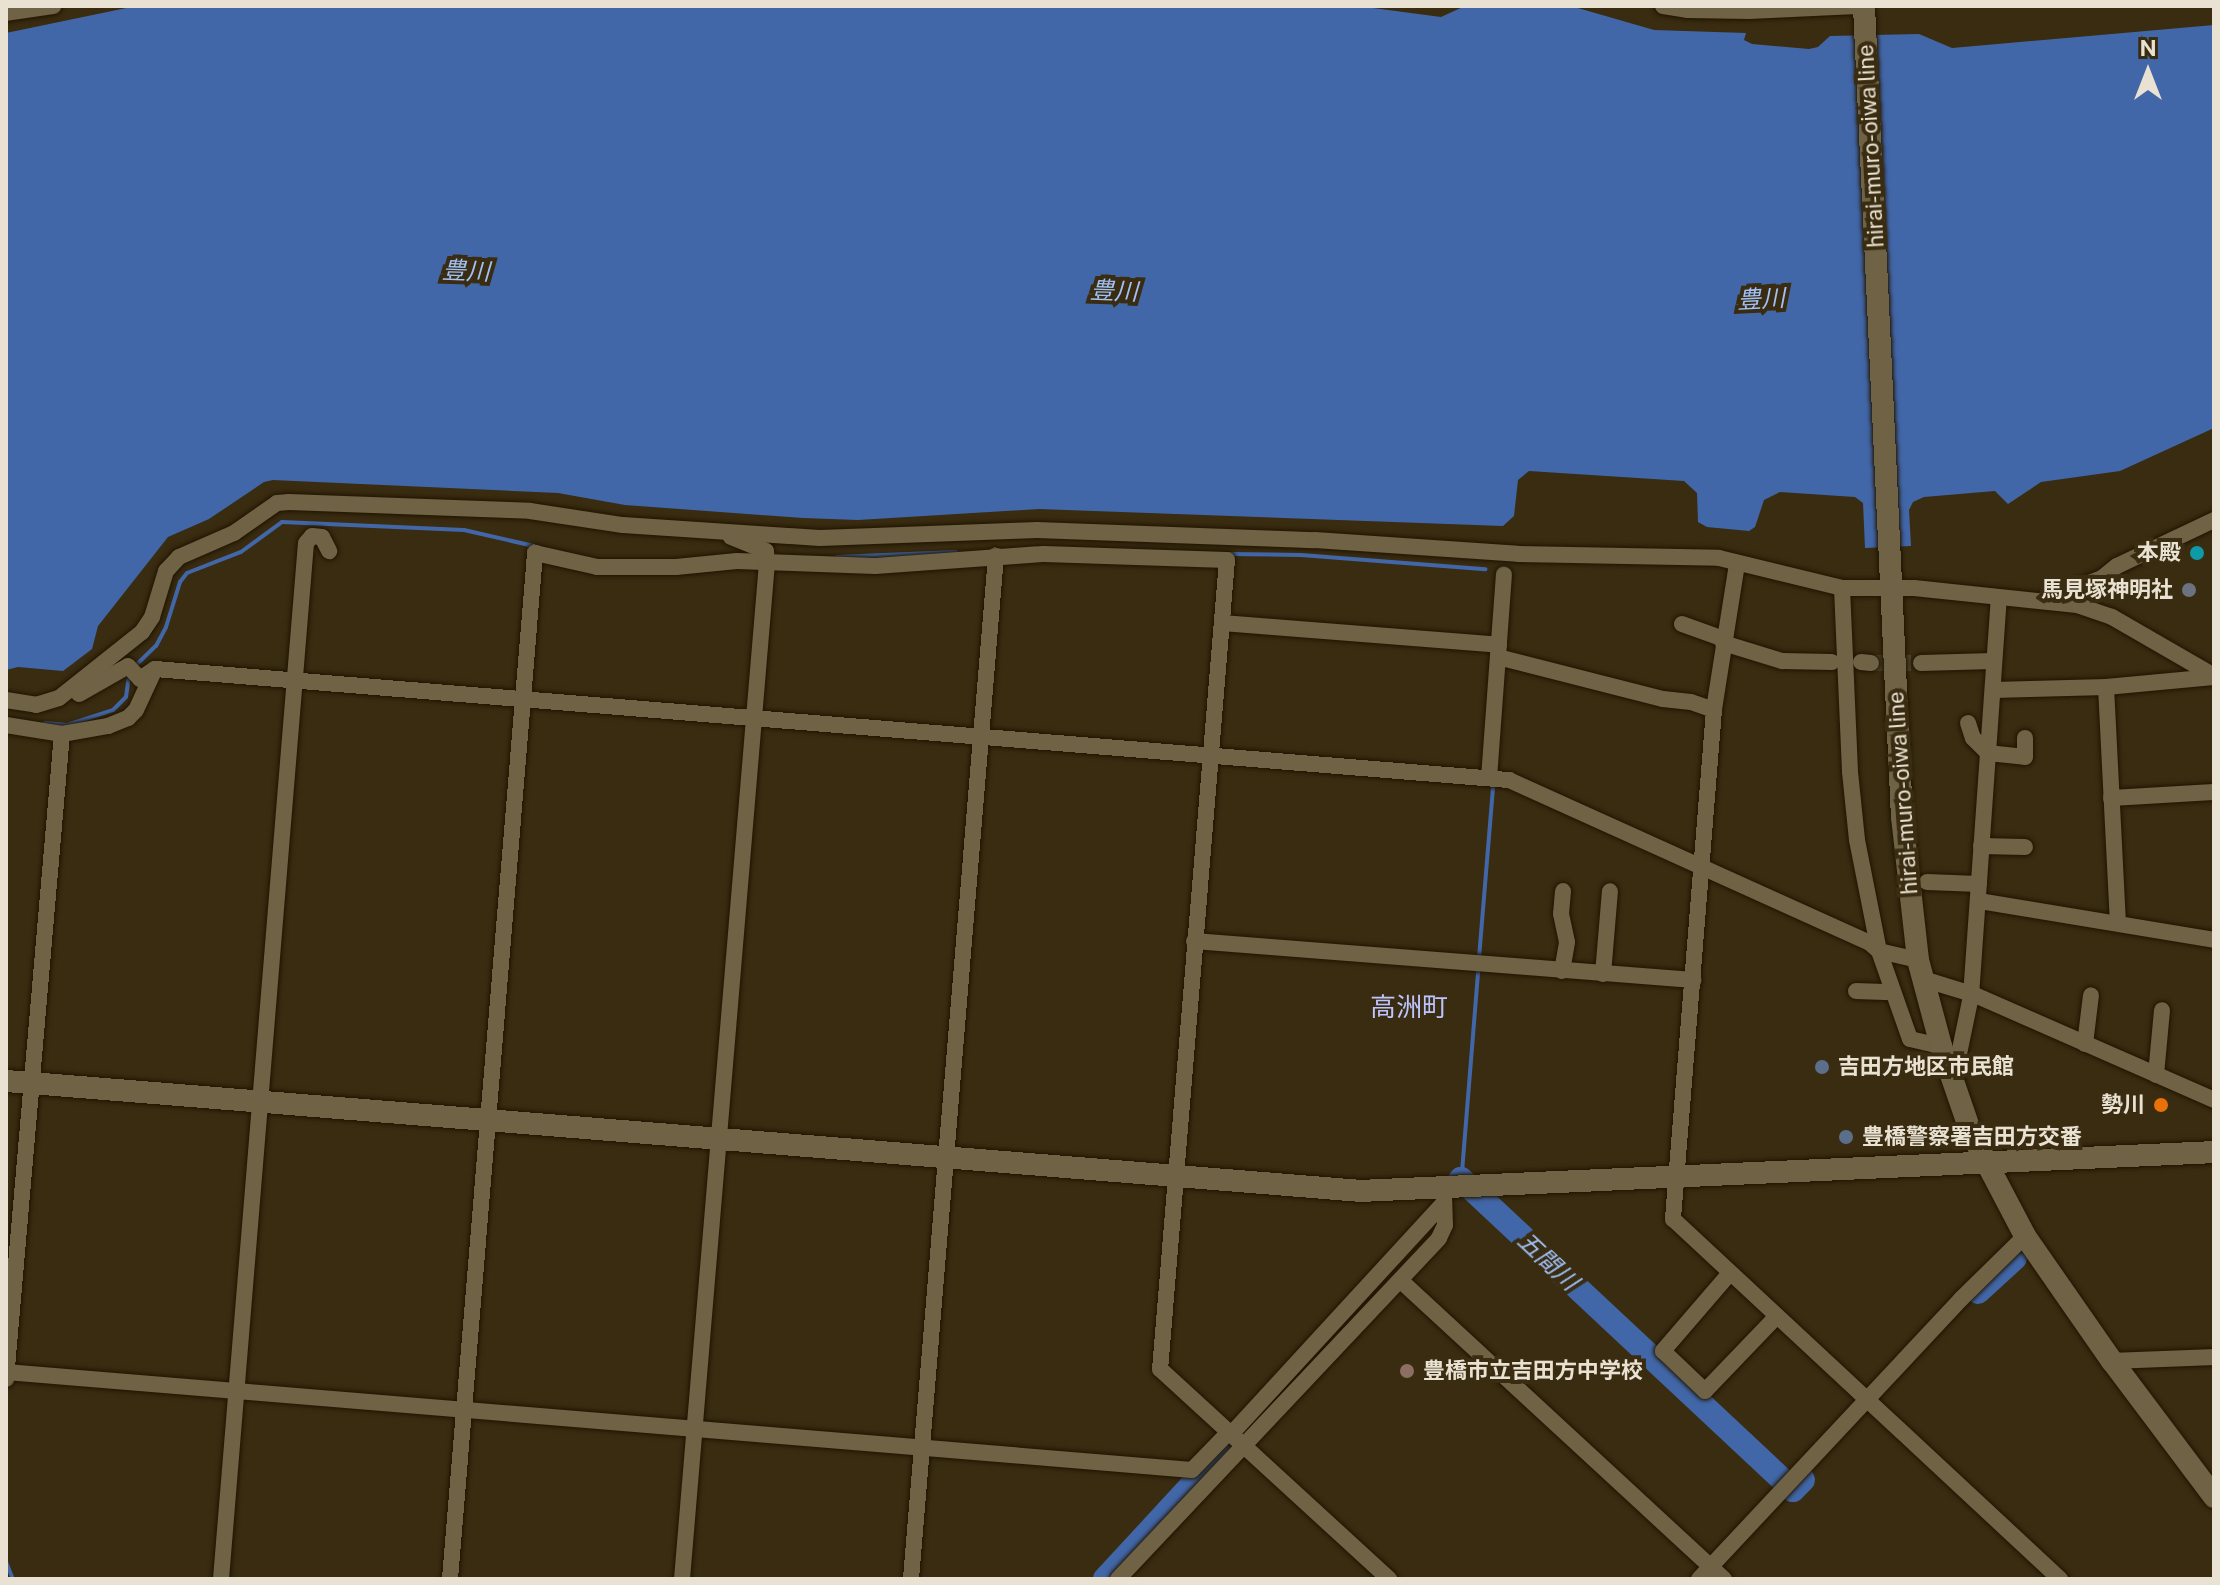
<!DOCTYPE html>
<html>
<head>
<meta charset="utf-8">
<style>
	body { margin:0 }
	#map { position:relative; width:2220px; height:1585px; overflow:hidden; background:#392c11; font-family:"Public Sans","Noto Sans JP",sans-serif }
	div>[style] { position:absolute }
	.water>* { inset:0; background:#4267a8 }
	.stream>* { height:4px; margin:-2px; padding:0 2px; transform-origin:2px; border-radius:2px; background:#4267a8 }
	.river>* { height:24px; margin:-12px; padding:0 12px; transform-origin:12px; border-radius:12px; background:#4267a8 }
	.street-tunnel>* { height:16px; margin-top:-8px; transform-origin:0; background:repeating-linear-gradient(90deg,#53472e 0 16px,transparent 0 24px) }
	.roads { filter:drop-shadow(0 0 2px #201400) drop-shadow(0 0 2px #201400) }
	.street>* { height:16px; margin:-8px; padding:0 8px; transform-origin:8px; border-radius:8px; background:#6f6245 }
	.secondary>* { height:22px; margin:-11px; padding:0 11px; transform-origin:11px; border-radius:11px; background:#6f6245 }
	.dots>* { width:22px; height:22px; translate:-50% -50%; box-sizing:border-box; border:4px solid #392c11; border-radius:50% }
	span { translate:-50% -50%; white-space:nowrap; text-align:center; line-height:1.15; -webkit-text-stroke:8px #392c11; paint-order:stroke }
	.street-label { font-size:22px; color:#e9e1d2 }
	.poi-label { font-size:22px; color:#e9e1d2; font-weight:700 }
	.right { translate:-100% -50%; text-align:right }
	.left { translate:0 -50%; text-align:left }
	.water-label { font-size:24px; color:#a1c1f8; font-style:italic }
	.quarter-label { font-size:26px; color:#bdc5fe }
	.frame { position:absolute; inset:0; border:8px solid #e9e1d2; pointer-events:none }
	.north { position:absolute; left:2108px; top:32px; width:80px; height:80px; -webkit-text-stroke:6px #392c11; paint-order:stroke; rotate:0deg; font-size:22px; font-weight:700; line-height:32px; text-align:center; color:#e9e1d2 }
	.north::after { content:''; display:block; margin:auto; width:28px; height:36px; background:#e9e1d2; clip-path:polygon(50% 0,100% 100%,50% 72%,0 100%) }
</style>
</head>
<body>
<div id="map">
	<div class="water">
		<div style="clip-path:polygon(136px 6px,1358px 6px,1441px 17px,1465px 6px,1571px 6px,1654px 30px,1746px 33px,1744px 40px,1752px 44px,1809px 49px,1818px 47px,1830px 36px,1919px 34px,1952px 48px,2214px 25px,2214px 428px,2120px 471px,2041px 482px,2008px 504px,1995px 491px,1924px 497px,1913px 502px,1909px 510px,1911px 546px,1865px 548px,1863px 503px,1855px 497px,1780px 492px,1764px 500px,1755px 527px,1749px 531px,1707px 527px,1698px 522px,1697px 493px,1684px 481px,1529px 471px,1518px 480px,1514px 516px,1503px 526px,1039px 509px,858px 520px,803px 518px,625px 505px,558px 493px,273px 480px,264px 482px,209px 519px,168px 537px,98px 626px,92px 649px,63px 671px,18px 667px,6px 670px,6px 33px)"></div>
	</div>
	<div class="stream">
		<div style="left:1228px;top:554px;width:73px;rotate:0.8deg"></div>
		<div style="left:1301px;top:555px;width:185px;rotate:4.4deg"></div>
		<div style="left:837px;top:557px;width:119px;rotate:-2.4deg"></div>
		<div style="left:136px;top:665px;width:28px;rotate:-44deg"></div>
		<div style="left:156px;top:646px;width:21px;rotate:-62deg"></div>
		<div style="left:166px;top:627px;width:47px;rotate:-72.7deg"></div>
		<div style="left:180px;top:582px;width:11px;rotate:-52deg"></div>
		<div style="left:187px;top:573px;width:58px;rotate:-21.3deg"></div>
		<div style="left:241px;top:552px;width:51px;rotate:-36.2deg"></div>
		<div style="left:282px;top:522px;width:182px;rotate:2.5deg"></div>
		<div style="left:464px;top:530px;width:76px;rotate:12.9deg"></div>
		<div style="left:45px;top:723px;width:22px;rotate:5deg"></div>
		<div style="left:67px;top:725px;width:48px;rotate:-18.1deg"></div>
		<div style="left:113px;top:710px;width:18px;rotate:-45deg"></div>
		<div style="left:126px;top:697px;width:22px;rotate:-82deg"></div>
		<div style="left:1479px;top:958px;width:171px;rotate:-85.3deg"></div>
		<div style="left:1462px;top:1172px;width:201px;rotate:-85.4deg"></div>
		<div style="left:6px;top:1562px;width:18px;rotate:68deg"></div>
	</div>
	<div class="river">
		<div style="left:1458px;top:1183px;width:5px;rotate:-53deg"></div>
		<div style="left:1461px;top:1179px;width:455px;rotate:43.1deg"></div>
		<div style="left:1793px;top:1490px;width:14px;rotate:-45deg"></div>
		<div style="left:1978px;top:1292px;width:50px;rotate:-42.6deg"></div>
		<div style="left:1105px;top:1579px;width:214px;rotate:-47.3deg"></div>
	</div>
	<div class="street-tunnel">
		<div style="left:1871px;top:663px;width:50px"></div>
	</div>
	<div class="roads">
		<div class="street">
			<div style="left:1663px;top:6px;width:24px;rotate:9deg"></div>
			<div style="left:1687px;top:10px;width:62px;rotate:0.9deg"></div>
			<div style="left:1749px;top:11px;width:108px;rotate:-2.7deg"></div>
			<div style="left:6px;top:13px;width:48px;rotate:-8.5deg"></div>
			<div style="left:1737px;top:564px;width:148px;rotate:99deg"></div>
			<div style="left:1714px;top:710px;width:511px;rotate:94.61deg"></div>
			<div style="left:1673px;top:1219px;width:529px;rotate:42.93deg"></div>
			<div style="left:1842px;top:588px;width:184px;rotate:87.5deg"></div>
			<div style="left:1850px;top:772px;width:68px;rotate:84.1deg"></div>
			<div style="left:1857px;top:840px;width:113px;rotate:78.8deg"></div>
			<div style="left:1879px;top:951px;width:93px;rotate:70.6deg"></div>
			<div style="left:1910px;top:1039px;width:32px;rotate:13deg"></div>
			<div style="left:2045px;top:599px;width:61px;rotate:-20.2deg"></div>
			<div style="left:2102px;top:578px;width:19px;rotate:-39deg"></div>
			<div style="left:2117px;top:566px;width:107px;rotate:-25.4deg"></div>
			<div style="left:1222px;top:623px;width:278px;rotate:4.5deg"></div>
			<div style="left:1682px;top:624px;width:45px;rotate:19.7deg"></div>
			<div style="left:1723px;top:643px;width:62px;rotate:17deg"></div>
			<div style="left:1782px;top:661px;width:50px;rotate:1.1deg"></div>
			<div style="left:1498px;top:657px;width:170px;rotate:14.3deg"></div>
			<div style="left:1663px;top:699px;width:28px;rotate:6deg"></div>
			<div style="left:1691px;top:702px;width:24px;rotate:19deg"></div>
			<div style="left:1861px;top:662px;width:10px;rotate:6deg"></div>
			<div style="left:1921px;top:663px;width:72px;rotate:-1.6deg"></div>
			<div style="left:2106px;top:687px;width:235px;rotate:87.1deg"></div>
			<div style="left:1993px;top:690px;width:113px;rotate:-1.5deg"></div>
			<div style="left:2106px;top:687px;width:108px;rotate:-5.3deg"></div>
			<div style="left:79px;top:694px;width:56px;rotate:-29.7deg"></div>
			<div style="left:128px;top:666px;width:18px;rotate:47deg"></div>
			<div style="left:140px;top:679px;width:18px;rotate:-34deg"></div>
			<div style="left:155px;top:669px;width:1359px;rotate:4.69deg"></div>
			<div style="left:1509px;top:780px;width:396px;rotate:24.3deg"></div>
			<div style="left:1870px;top:943px;width:12px;rotate:42deg"></div>
			<div style="left:1879px;top:951px;width:40px;rotate:13deg"></div>
			<div style="left:6px;top:700px;width:30px;rotate:9deg"></div>
			<div style="left:36px;top:705px;width:24px;rotate:-17deg"></div>
			<div style="left:59px;top:698px;width:106px;rotate:-38.5deg"></div>
			<div style="left:142px;top:632px;width:18px;rotate:-56deg"></div>
			<div style="left:152px;top:617px;width:48px;rotate:-73.1deg"></div>
			<div style="left:166px;top:571px;width:19px;rotate:-47deg"></div>
			<div style="left:179px;top:557px;width:60px;rotate:-23.6deg"></div>
			<div style="left:234px;top:533px;width:52px;rotate:-34.9deg"></div>
			<div style="left:277px;top:503px;width:12px;rotate:-5deg"></div>
			<div style="left:289px;top:502px;width:241px;rotate:2.1deg"></div>
			<div style="left:530px;top:511px;width:94px;rotate:8.6deg"></div>
			<div style="left:623px;top:525px;width:197px;rotate:3.8deg"></div>
			<div style="left:820px;top:538px;width:217px;rotate:-2.1deg"></div>
			<div style="left:1037px;top:530px;width:278px;rotate:2.1deg"></div>
			<div style="left:1315px;top:540px;width:203px;rotate:3.9deg"></div>
			<div style="left:1518px;top:554px;width:201px;rotate:1.1deg"></div>
			<div style="left:1719px;top:558px;width:127px;rotate:13.7deg"></div>
			<div style="left:1842px;top:588px;width:72px"></div>
			<div style="left:1914px;top:588px;width:164px;rotate:6deg"></div>
			<div style="left:2077px;top:605px;width:37px;rotate:19deg"></div>
			<div style="left:2112px;top:617px;width:118px;rotate:30deg"></div>
			<div style="left:1968px;top:723px;width:16px;rotate:72deg"></div>
			<div style="left:1973px;top:738px;width:21px;rotate:45deg"></div>
			<div style="left:1988px;top:753px;width:37px;rotate:6deg"></div>
			<div style="left:2025px;top:757px;width:19px;rotate:-90deg"></div>
			<div style="left:6px;top:725px;width:57px;rotate:9.1deg"></div>
			<div style="left:62px;top:734px;width:47px;rotate:-9.9deg"></div>
			<div style="left:108px;top:726px;width:22px;rotate:-22deg"></div>
			<div style="left:128px;top:718px;width:11px;rotate:-45deg"></div>
			<div style="left:136px;top:710px;width:45px;rotate:-65.1deg"></div>
			<div style="left:1489px;top:778px;width:204px;rotate:-85.8deg"></div>
			<div style="left:2111px;top:798px;width:103px;rotate:-3.3deg"></div>
			<div style="left:1981px;top:846px;width:44px;rotate:1.3deg"></div>
			<div style="left:1927px;top:882px;width:52px;rotate:2.2deg"></div>
			<div style="left:1979px;top:901px;width:238px;rotate:9.4deg"></div>
			<div style="left:1194px;top:941px;width:501px;rotate:4.47deg"></div>
			<div style="left:1562px;top:971px;width:29px;rotate:-80deg"></div>
			<div style="left:1567px;top:942px;width:29px;rotate:-102deg"></div>
			<div style="left:1561px;top:914px;width:23px;rotate:-85deg"></div>
			<div style="left:1603px;top:974px;width:83px;rotate:-85.2deg"></div>
			<div style="left:1923px;top:979px;width:54px;rotate:17.1deg"></div>
			<div style="left:1975px;top:995px;width:261px;rotate:23.7deg"></div>
			<div style="left:1856px;top:991px;width:36px;rotate:2deg"></div>
			<div style="left:2085px;top:1044px;width:49px;rotate:-83deg"></div>
			<div style="left:1947px;top:1066px;width:17px;rotate:-45deg"></div>
			<div style="left:1959px;top:1054px;width:59px;rotate:-78.3deg"></div>
			<div style="left:1971px;top:996px;width:398px;rotate:-86deg"></div>
			<div style="left:2156px;top:1075px;width:65px;rotate:-84.7deg"></div>
			<div style="left:1730px;top:1273px;width:103px;rotate:130.7deg"></div>
			<div style="left:1663px;top:1351px;width:58px;rotate:43.6deg"></div>
			<div style="left:1705px;top:1391px;width:104px;rotate:-46.2deg"></div>
			<div style="left:1400px;top:1280px;width:441px;rotate:42.7deg"></div>
			<div style="left:2112px;top:1361px;width:102px;rotate:-2.2deg"></div>
			<div style="left:6px;top:1372px;width:1190px;rotate:4.72deg"></div>
			<div style="left:1192px;top:1470px;width:52px;rotate:-45.8deg"></div>
			<div style="left:1228px;top:1433px;width:6px;rotate:-18deg"></div>
			<div style="left:1234px;top:1431px;width:310px;rotate:-47.4deg"></div>
			<div style="left:6px;top:1379px;width:647px;rotate:-85.04deg"></div>
			<div style="left:221px;top:1579px;width:1039px;rotate:-85.31deg"></div>
			<div style="left:306px;top:543px;width:9px;rotate:-49deg"></div>
			<div style="left:312px;top:536px;width:10px;rotate:6deg"></div>
			<div style="left:322px;top:537px;width:16px;rotate:63deg"></div>
			<div style="left:450px;top:1579px;width:1030px;rotate:-85.26deg"></div>
			<div style="left:535px;top:553px;width:64px;rotate:12.7deg"></div>
			<div style="left:597px;top:567px;width:79px"></div>
			<div style="left:676px;top:567px;width:61px;rotate:-5.6deg"></div>
			<div style="left:737px;top:561px;width:138px;rotate:2.1deg"></div>
			<div style="left:875px;top:566px;width:169px;rotate:-4.1deg"></div>
			<div style="left:1044px;top:554px;width:183px;rotate:1.9deg"></div>
			<div style="left:1227px;top:560px;width:812px;rotate:94.73deg"></div>
			<div style="left:1160px;top:1369px;width:311px;rotate:42.5deg"></div>
			<div style="left:682px;top:1579px;width:1020px;rotate:-85.22deg"></div>
			<div style="left:767px;top:563px;width:12px;rotate:-95deg"></div>
			<div style="left:766px;top:551px;width:38px;rotate:-158deg"></div>
			<div style="left:911px;top:1579px;width:1027px;rotate:-85.25deg"></div>
			<div style="left:1118px;top:1579px;width:468px;rotate:-46.7deg"></div>
			<div style="left:1439px;top:1238px;width:14px;rotate:-65deg"></div>
			<div style="left:1445px;top:1225px;width:28px;rotate:-92deg"></div>
			<div style="left:1699px;top:1579px;width:383px;rotate:-46.9deg"></div>
			<div style="left:1961px;top:1299px;width:90px;rotate:-44.5deg"></div>
		</div>
		<div class="secondary">
			<div style="left:1864px;top:6px;width:812px;rotate:87.32deg"></div>
			<div style="left:1902px;top:817px;width:144px;rotate:83.6deg"></div>
			<div style="left:1918px;top:960px;width:89px;rotate:75deg"></div>
			<div style="left:1941px;top:1046px;width:92px;rotate:71deg"></div>
			<div style="left:1971px;top:1133px;width:116px;rotate:62.3deg"></div>
			<div style="left:2025px;top:1236px;width:152px;rotate:55.2deg"></div>
			<div style="left:2112px;top:1361px;width:170px;rotate:53.1deg"></div>
			<div style="left:6px;top:1081px;width:1358px;rotate:4.64deg"></div>
			<div style="left:1360px;top:1191px;width:855px;rotate:-2.61deg"></div>
		</div>
	</div>
	<div class="dots">
		<div style="left:2197px;top:553px;background:#0f9aa8"></div>
		<div style="left:2189px;top:590px;background:#6b7280"></div>
		<div style="left:1822px;top:1067px;background:#5c6f8a"></div>
		<div style="left:2161px;top:1105px;background:#e8710a"></div>
		<div style="left:1846px;top:1137px;background:#5c6f8a"></div>
		<div style="left:1407px;top:1371px;background:#8d6e63"></div>
	</div>
	<div class="street-label">
		<span style="left:1871px;top:146px;rotate:-93deg">hirai-muro-oiwa line</span>
		<span style="left:1903px;top:793px;rotate:-94deg">hirai-muro-oiwa line</span>
	</div>
	<div class="poi-label">
		<span class="right" style="left:2181px;top:553px">本殿</span>
		<span class="right" style="left:2173px;top:590px">馬見塚神明社</span>
		<span class="left" style="left:1838px;top:1067px">吉田方地区市民館</span>
		<span class="right" style="left:2145px;top:1105px">勢川</span>
		<span class="left" style="left:1862px;top:1137px">豊橋警察署吉田方交番</span>
		<span class="left" style="left:1423px;top:1371px">豊橋市立吉田方中学校</span>
	</div>
	<div class="water-label">
		<span style="left:466px;top:271px;rotate:2deg">豊川</span>
		<span style="left:1114px;top:291px;rotate:2deg">豊川</span>
		<span style="left:1761px;top:299px;rotate:-3deg">豊川</span>
		<span style="left:1548px;top:1261px;rotate:43deg">五間川</span>
	</div>
	<div class="quarter-label">
		<span style="left:1409px;top:1007px">高洲町</span>
	</div>
	<div class="frame"></div>
	<div class="north">N</div>
</div>
</body>
</html>
